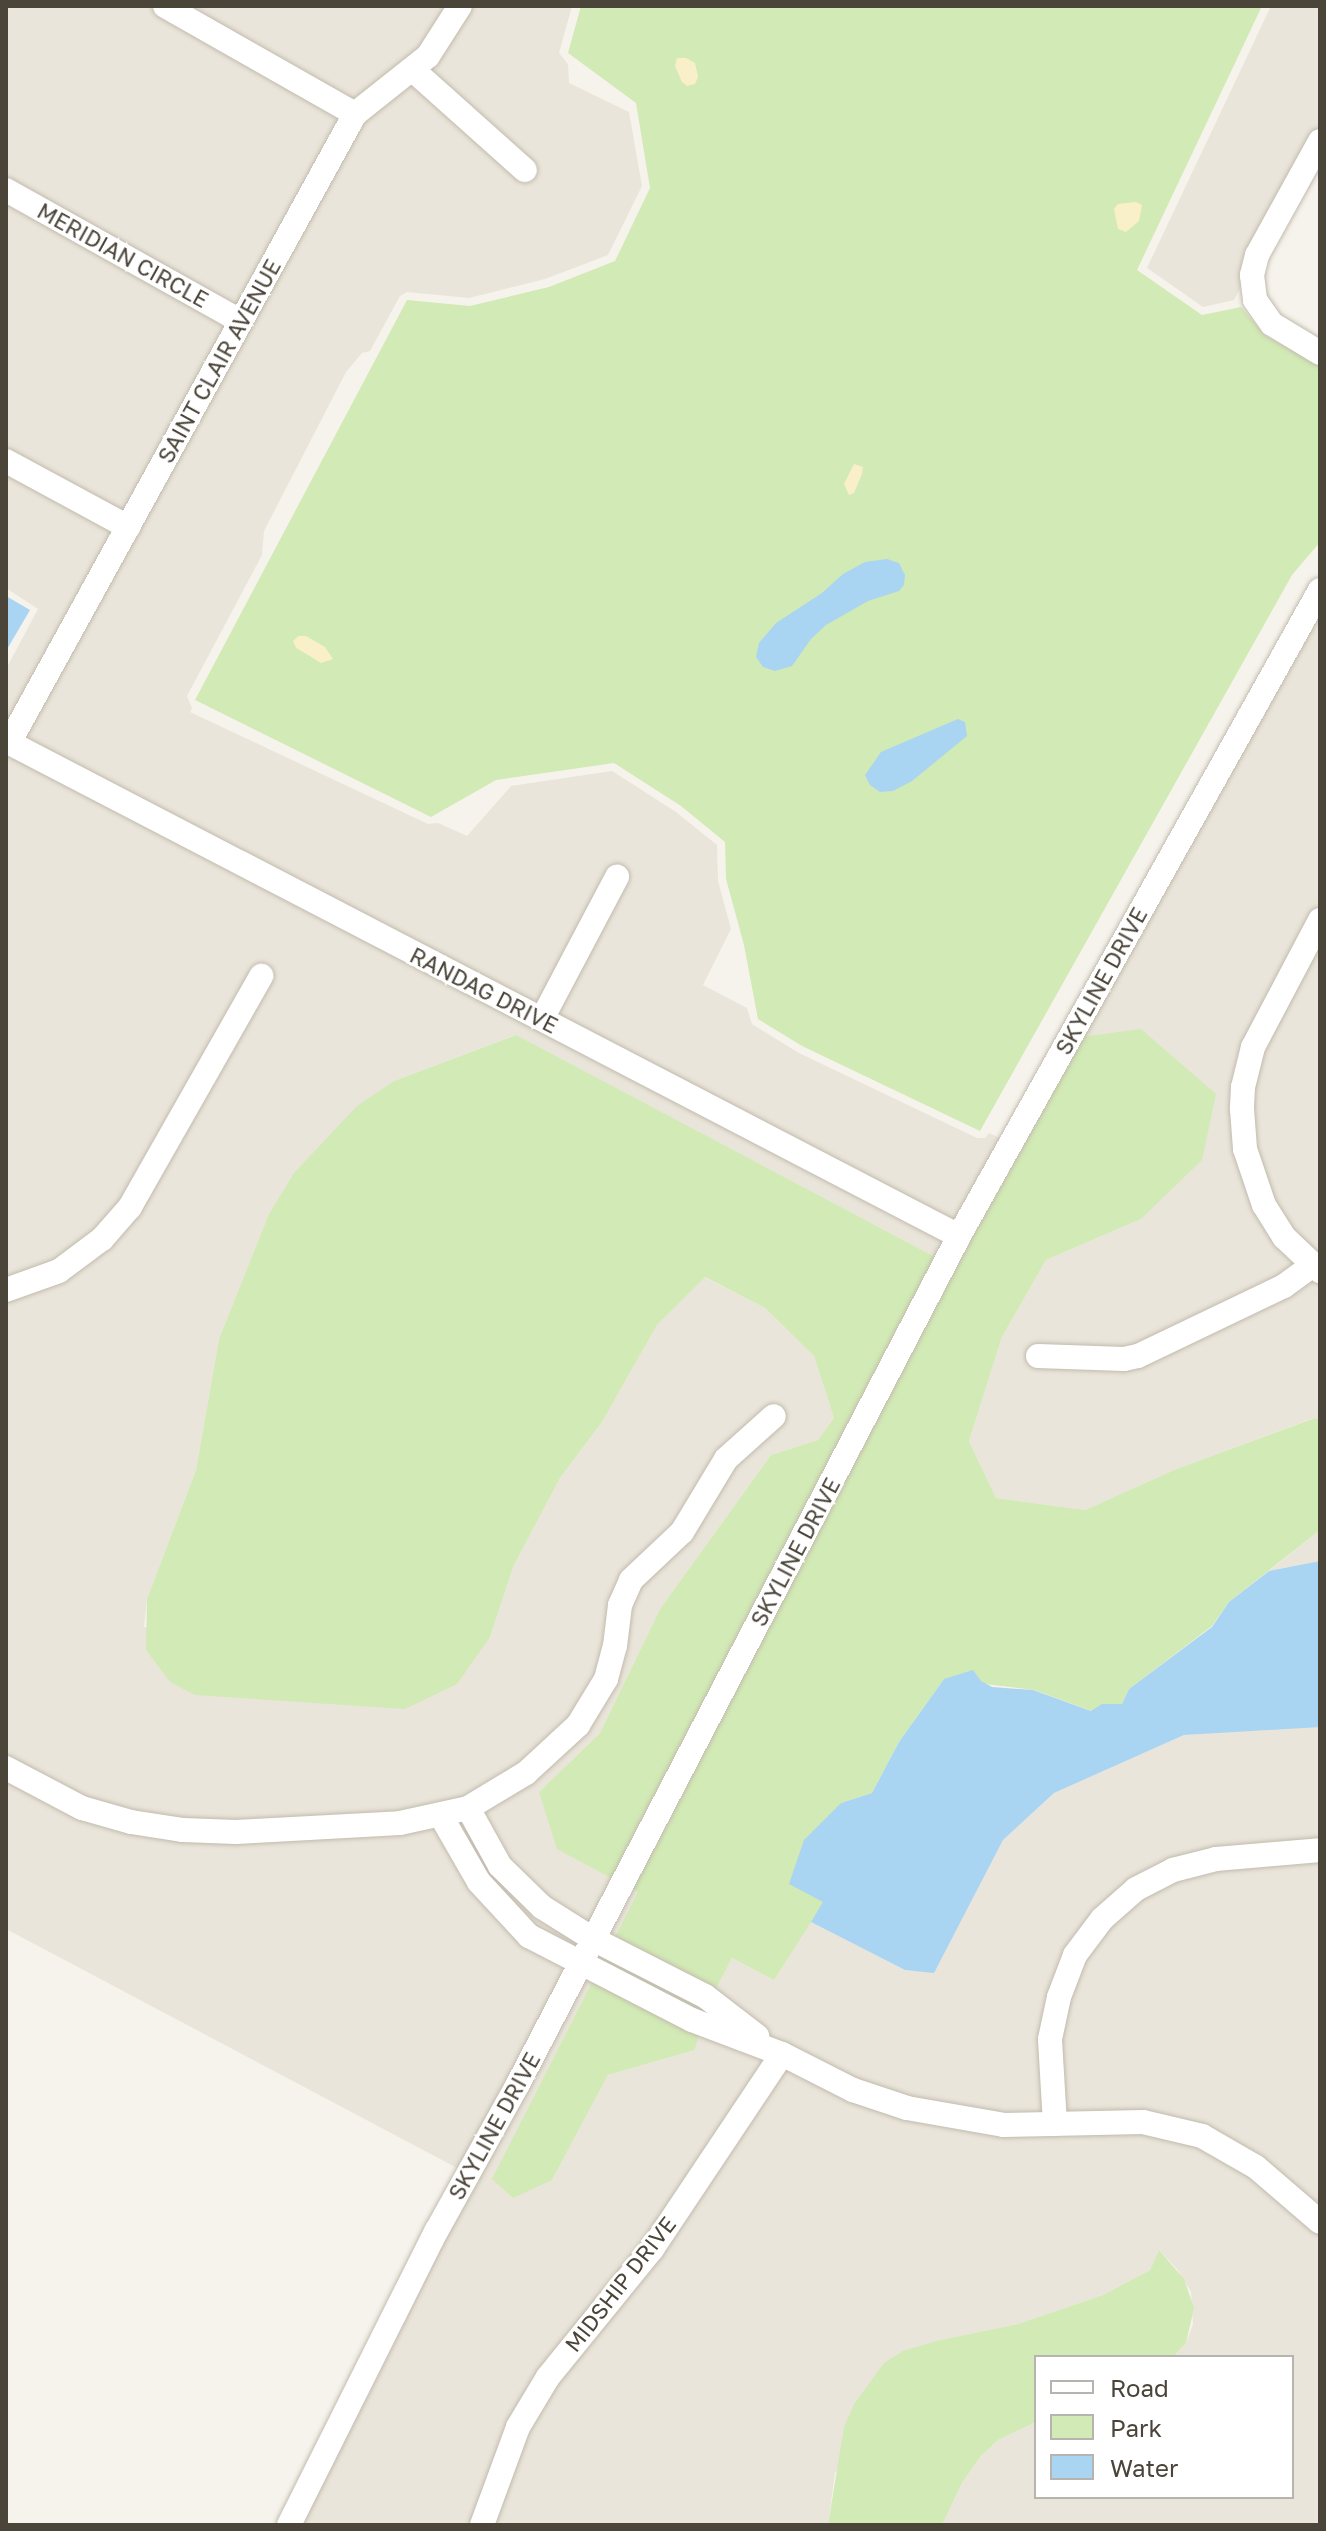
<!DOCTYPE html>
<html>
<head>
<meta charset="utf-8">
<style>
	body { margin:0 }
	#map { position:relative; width:1326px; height:2531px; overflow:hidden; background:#f6f3ec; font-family:"Golos Text",sans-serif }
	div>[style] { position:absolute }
	.residential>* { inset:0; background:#eae5da }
	.green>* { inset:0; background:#d2eab5 }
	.sand>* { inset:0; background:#f9efc9 }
	.water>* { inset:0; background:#a9d4f2 }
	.roads { filter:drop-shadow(0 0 2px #c2bbae) drop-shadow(0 0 2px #c2bbae) }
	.minor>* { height:24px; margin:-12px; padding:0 12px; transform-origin:12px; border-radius:12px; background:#fff }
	span { translate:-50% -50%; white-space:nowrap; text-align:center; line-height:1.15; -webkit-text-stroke:6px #fff; paint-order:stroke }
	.street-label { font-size:22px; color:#4b4439 }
	.frame { position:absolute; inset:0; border:8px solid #4b4439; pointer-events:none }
	.legend { position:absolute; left:1034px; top:2355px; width:260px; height:144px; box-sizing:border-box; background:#fff; border:2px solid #b7b4b0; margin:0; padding:10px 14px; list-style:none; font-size:24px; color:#4b4439 }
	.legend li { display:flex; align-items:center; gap:16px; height:40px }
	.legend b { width:40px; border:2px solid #b7b4b0 }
</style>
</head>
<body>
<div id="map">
	<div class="residential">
		<div style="clip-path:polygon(6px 6px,572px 6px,559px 53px,568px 64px,569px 83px,629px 112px,642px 186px,608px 255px,545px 279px,469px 298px,407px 292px,400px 296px,370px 351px,362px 353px,346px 372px,264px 531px,262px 555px,187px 696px,192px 708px,190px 712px,428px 824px,438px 823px,467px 836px,511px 786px,612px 771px,676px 812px,717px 845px,718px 881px,731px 929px,703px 985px,747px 1008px,752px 1024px,799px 1053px,977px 1138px,985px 1138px,989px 1133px,1002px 1139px,937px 1258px,515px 1035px,394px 1081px,268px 1216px,219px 1339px,196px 1470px,147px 1599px,144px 1627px,490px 1637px,513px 1567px,560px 1478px,602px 1422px,657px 1325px,704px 1277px,765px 1308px,814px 1356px,834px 1418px,818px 1440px,771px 1455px,660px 1609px,600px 1733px,539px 1792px,613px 1879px,459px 2169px,6px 1929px,6px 669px,38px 609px,6px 588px)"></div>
		<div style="clip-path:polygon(1271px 6px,1320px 6px,1320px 136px,1234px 300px,1203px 307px,1147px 268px)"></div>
		<div style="clip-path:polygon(1320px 608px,1320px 1420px,1314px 1418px,1174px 1470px,1085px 1510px,996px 1498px,969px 1441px,1002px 1337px,1046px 1260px,1141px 1219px,1081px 1037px)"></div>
		<div style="clip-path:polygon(1320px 1530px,1320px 1561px,1269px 1571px)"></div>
		<div style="clip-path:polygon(1306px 1725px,1320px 1727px,1320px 2525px,942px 2525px,962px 2483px,980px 2457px,998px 2440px,1036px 2422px,1036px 2497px,1292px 2497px,1292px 2357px,1173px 2357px,1186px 2343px,1193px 2324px,1191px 2292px,1177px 2269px,1159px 2250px,1150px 2270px,1103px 2295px,1018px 2324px,940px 2340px,835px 2473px,828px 2525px,300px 2525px,445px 2235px,631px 1888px,638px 1892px,552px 2180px,608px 2075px,695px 2050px,705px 2010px,732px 1958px,774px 1980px,811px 1922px,905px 1970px,934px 1972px,1003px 1840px,1054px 1793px,1184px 1735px)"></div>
	</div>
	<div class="green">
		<div style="clip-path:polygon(581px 6px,1262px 6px,1137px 270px,1202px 315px,1241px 307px,1266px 336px,1320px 365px,1320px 542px,1292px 575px,980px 1131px,802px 1046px,758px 1019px,744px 945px,726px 879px,725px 842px,681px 806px,614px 763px,496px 780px,431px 817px,195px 700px,407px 300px,470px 306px,549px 287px,615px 261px,650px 188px,636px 103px,568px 53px)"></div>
		<div style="clip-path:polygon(1141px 1029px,1216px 1094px,1202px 1160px,1141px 1219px,1046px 1260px,1002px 1337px,969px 1441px,996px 1498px,1085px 1510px,1174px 1470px,1315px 1418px,1320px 1420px,1320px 1530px,1229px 1602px,1212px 1626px,1129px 1689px,1122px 1704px,1092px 1711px,1034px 1690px,944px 1679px,899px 1742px,872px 1793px,841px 1803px,824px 1902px,774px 1980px,732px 1958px,705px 2010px,695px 2050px,608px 2075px,552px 2180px,513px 2198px,492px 2179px,638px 1892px,631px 1888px,968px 1241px,1081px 1037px)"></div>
		<div style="clip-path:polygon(516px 1035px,937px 1258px,613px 1879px,557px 1849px,539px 1792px,600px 1733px,660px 1609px,771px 1455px,818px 1440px,834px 1418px,814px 1356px,765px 1308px,705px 1277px,657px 1325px,602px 1422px,560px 1478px,513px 1567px,490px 1637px,457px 1684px,405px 1709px,195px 1695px,170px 1682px,146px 1650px,147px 1599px,196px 1470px,219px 1339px,268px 1216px,294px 1173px,357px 1106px,394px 1081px)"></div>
		<div style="clip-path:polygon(1159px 2250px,1184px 2279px,1194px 2308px,1186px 2343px,1173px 2357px,1036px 2357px,1036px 2422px,998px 2440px,980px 2457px,962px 2483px,942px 2525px,828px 2525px,844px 2427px,854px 2404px,884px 2363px,903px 2351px,940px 2340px,1018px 2324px,1103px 2295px,1150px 2270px)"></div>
	</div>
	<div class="sand">
		<div style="clip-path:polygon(677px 58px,686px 58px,695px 63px,698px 77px,695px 84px,687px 86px,682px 82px,675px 66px)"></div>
		<div style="clip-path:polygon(1136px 202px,1142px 205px,1139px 221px,1126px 232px,1118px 229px,1114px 209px,1118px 204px)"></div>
		<div style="clip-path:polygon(854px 464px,863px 467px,862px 474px,854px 493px,849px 495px,844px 484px)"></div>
		<div style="clip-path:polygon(298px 636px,306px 636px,325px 647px,333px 659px,321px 663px,308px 655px,296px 648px,293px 641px)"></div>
	</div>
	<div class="water">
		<div style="clip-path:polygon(887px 559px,899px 563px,905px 575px,904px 585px,899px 591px,868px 601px,826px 625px,811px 639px,792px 666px,775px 671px,763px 667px,756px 657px,759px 643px,776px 623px,822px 593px,843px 574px,865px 562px)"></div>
		<div style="clip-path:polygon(6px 596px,30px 610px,6px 651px)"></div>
		<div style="clip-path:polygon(958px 719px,965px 722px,967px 736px,912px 781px,893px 791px,880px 792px,870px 785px,865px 775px,881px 752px)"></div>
		<div style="clip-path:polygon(1320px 1561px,1320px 1727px,1184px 1735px,1054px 1793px,1003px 1840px,934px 1973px,905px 1970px,811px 1922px,823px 1902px,789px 1884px,804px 1840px,841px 1803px,872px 1793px,899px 1742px,944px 1679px,973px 1670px,981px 1681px,992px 1687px,1033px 1690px,1091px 1711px,1102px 1704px,1122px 1704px,1129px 1689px,1212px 1627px,1229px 1602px,1269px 1571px)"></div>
	</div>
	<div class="roads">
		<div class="minor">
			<div style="left:165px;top:6px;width:219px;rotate:29.6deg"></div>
			<div style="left:413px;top:70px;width:150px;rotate:41.8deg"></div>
			<div style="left:1320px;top:141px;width:130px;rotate:118.9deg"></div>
			<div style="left:1257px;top:255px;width:21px;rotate:104deg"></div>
			<div style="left:1252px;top:275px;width:25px;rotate:83deg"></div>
			<div style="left:1255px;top:300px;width:29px;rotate:55deg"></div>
			<div style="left:1272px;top:324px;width:56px;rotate:31.1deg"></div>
			<div style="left:6px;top:190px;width:268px;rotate:29.2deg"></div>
			<div style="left:6px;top:461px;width:139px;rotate:28.4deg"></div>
			<div style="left:6px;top:741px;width:1074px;rotate:27.45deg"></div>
			<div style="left:9px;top:743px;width:718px;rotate:-61.19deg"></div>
			<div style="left:355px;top:114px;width:93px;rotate:-38.5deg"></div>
			<div style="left:428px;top:56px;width:59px;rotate:-57.4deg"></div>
			<div style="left:1320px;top:920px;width:144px;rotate:117.8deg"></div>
			<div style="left:1253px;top:1047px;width:41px;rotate:104deg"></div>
			<div style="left:1243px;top:1087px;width:22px;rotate:93deg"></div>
			<div style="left:1242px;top:1109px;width:40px;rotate:85.7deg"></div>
			<div style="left:1245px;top:1149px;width:59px;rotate:71.3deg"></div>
			<div style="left:1264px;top:1205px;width:38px;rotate:58deg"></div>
			<div style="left:1284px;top:1237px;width:50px;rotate:43.4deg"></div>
			<div style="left:542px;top:1019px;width:161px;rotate:-62.2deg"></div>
			<div style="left:6px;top:1290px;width:56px;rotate:-19.7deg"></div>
			<div style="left:59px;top:1271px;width:54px;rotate:-36.7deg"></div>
			<div style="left:102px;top:1239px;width:43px;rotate:-48.8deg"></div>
			<div style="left:130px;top:1207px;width:266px;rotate:-60.4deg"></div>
			<div style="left:1038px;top:1356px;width:86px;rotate:2deg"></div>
			<div style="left:1124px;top:1359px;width:14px;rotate:-12deg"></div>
			<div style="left:1138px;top:1356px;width:162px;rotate:-25.6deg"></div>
			<div style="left:1284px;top:1286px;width:34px;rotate:-36deg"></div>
			<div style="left:6px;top:1768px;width:86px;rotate:27.8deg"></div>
			<div style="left:82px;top:1808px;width:51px;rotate:15.9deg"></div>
			<div style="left:131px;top:1822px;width:53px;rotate:8.7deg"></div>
			<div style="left:183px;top:1830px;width:53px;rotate:2.2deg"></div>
			<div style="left:236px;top:1832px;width:164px;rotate:-3.1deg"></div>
			<div style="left:400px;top:1823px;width:70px;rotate:-12.4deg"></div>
			<div style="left:468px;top:1808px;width:68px;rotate:-31.1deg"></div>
			<div style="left:526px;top:1773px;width:71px;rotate:-42.7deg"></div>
			<div style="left:578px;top:1725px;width:54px;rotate:-58.7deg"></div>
			<div style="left:606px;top:1679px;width:34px;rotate:-75deg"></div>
			<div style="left:615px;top:1646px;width:41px;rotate:-83deg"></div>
			<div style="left:620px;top:1605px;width:27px;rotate:-66deg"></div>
			<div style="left:631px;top:1580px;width:70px;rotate:-43.3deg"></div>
			<div style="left:682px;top:1532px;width:85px;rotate:-58.9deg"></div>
			<div style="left:726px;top:1459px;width:64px;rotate:-41.9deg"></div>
			<div style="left:468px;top:1808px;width:66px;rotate:61.1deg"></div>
			<div style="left:500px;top:1866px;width:59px;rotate:44.3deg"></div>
			<div style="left:542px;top:1907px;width:60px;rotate:32.1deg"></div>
			<div style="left:593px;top:1939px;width:126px;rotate:27deg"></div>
			<div style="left:705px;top:1996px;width:66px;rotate:37.6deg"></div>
			<div style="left:441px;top:1816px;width:76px;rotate:60.1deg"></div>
			<div style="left:479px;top:1882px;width:74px;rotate:47.2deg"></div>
			<div style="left:529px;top:1936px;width:183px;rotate:27.3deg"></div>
			<div style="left:692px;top:2020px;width:96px;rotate:20.7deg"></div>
			<div style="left:782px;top:2054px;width:80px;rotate:26.9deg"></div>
			<div style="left:853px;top:2090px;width:57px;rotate:18.4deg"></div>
			<div style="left:907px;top:2108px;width:98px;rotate:9.9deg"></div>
			<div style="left:1004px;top:2125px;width:139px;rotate:-1.2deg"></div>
			<div style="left:1143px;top:2122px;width:61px;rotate:13.3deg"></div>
			<div style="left:1202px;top:2136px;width:62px;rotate:29.9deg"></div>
			<div style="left:1256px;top:2167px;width:84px;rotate:40.7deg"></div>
			<div style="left:1055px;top:2124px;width:85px;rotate:-93.4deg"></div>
			<div style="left:1050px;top:2039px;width:43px;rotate:-77.9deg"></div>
			<div style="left:1059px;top:1997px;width:45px;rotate:-69.1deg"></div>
			<div style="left:1075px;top:1955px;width:45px;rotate:-53.1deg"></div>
			<div style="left:1102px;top:1919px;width:45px;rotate:-41.4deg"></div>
			<div style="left:1136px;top:1889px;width:42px;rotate:-27.2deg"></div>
			<div style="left:1173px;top:1870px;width:44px;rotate:-14.3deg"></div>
			<div style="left:1216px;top:1859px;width:104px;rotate:-4.9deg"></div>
			<div style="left:289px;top:2525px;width:330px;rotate:-63.4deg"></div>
			<div style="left:437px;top:2230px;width:167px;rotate:-61deg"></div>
			<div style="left:518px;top:2084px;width:956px;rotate:-62.52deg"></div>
			<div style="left:959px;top:1236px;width:740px;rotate:-60.8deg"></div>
			<div style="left:482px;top:2525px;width:104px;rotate:-69.8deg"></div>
			<div style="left:518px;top:2427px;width:58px;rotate:-59deg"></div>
			<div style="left:548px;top:2377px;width:165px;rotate:-50.9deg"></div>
			<div style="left:652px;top:2249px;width:234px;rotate:-56.3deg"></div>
		</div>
	</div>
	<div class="street-label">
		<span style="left:123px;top:255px;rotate:29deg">MERIDIAN CIRCLE</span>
		<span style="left:219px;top:361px;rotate:-61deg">SAINT CLAIR AVENUE</span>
		<span style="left:1101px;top:981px;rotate:-61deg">SKYLINE DRIVE</span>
		<span style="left:484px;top:990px;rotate:27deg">RANDAG DRIVE</span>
		<span style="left:795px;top:1552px;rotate:-62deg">SKYLINE DRIVE</span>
		<span style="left:494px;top:2126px;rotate:-61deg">SKYLINE DRIVE</span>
		<span style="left:620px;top:2284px;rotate:-52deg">MIDSHIP DRIVE</span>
	</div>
	<div class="frame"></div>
	<ul class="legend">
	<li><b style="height:10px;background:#fff"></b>Road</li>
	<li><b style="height:22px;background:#d2eab5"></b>Park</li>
	<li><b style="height:22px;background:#a9d4f2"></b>Water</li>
	</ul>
</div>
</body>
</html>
